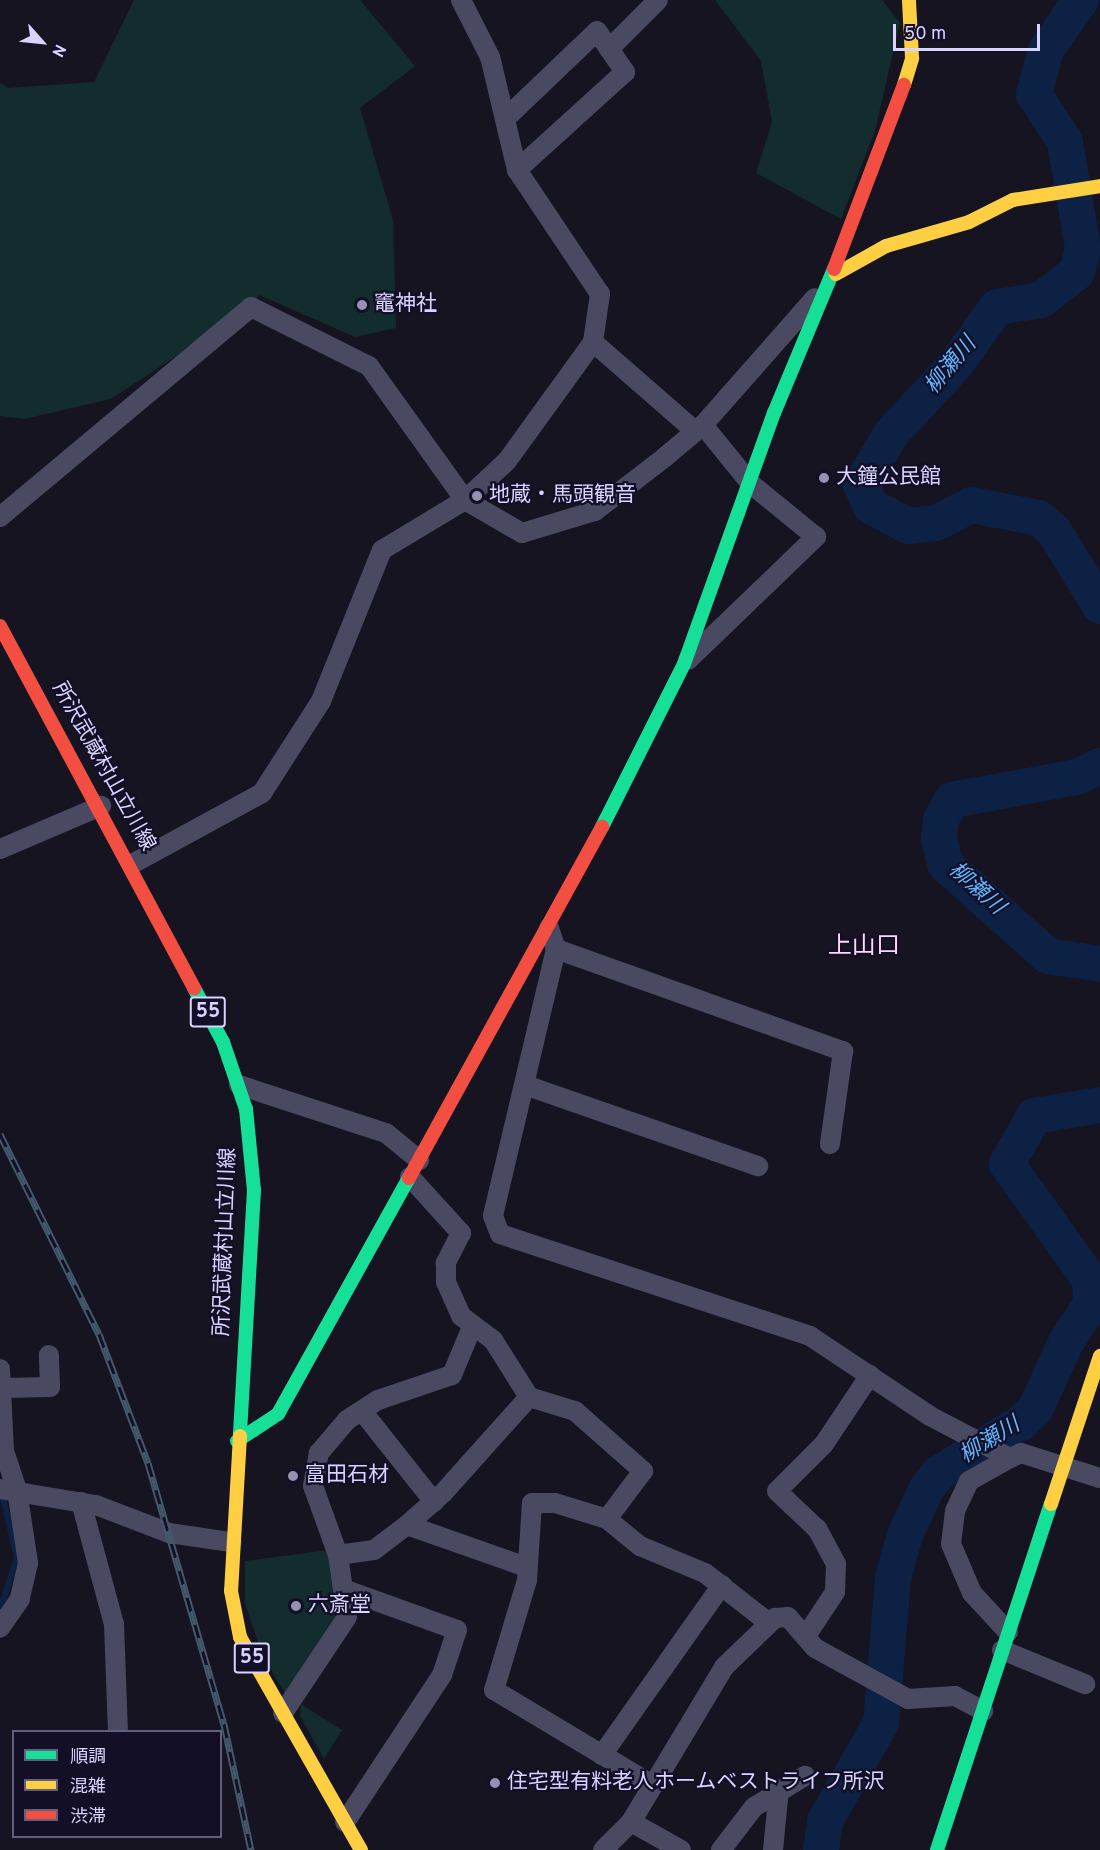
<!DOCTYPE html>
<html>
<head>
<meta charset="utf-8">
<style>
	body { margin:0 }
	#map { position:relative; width:1100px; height:1850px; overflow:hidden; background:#161421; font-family:Overpass,"Noto Sans JP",sans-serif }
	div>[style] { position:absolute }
	.green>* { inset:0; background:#132c2d }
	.stream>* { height:6px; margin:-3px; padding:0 3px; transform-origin:3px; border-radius:3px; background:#0d2144 }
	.river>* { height:36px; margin:-18px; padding:0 18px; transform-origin:18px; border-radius:18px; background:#0d2144 }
	.street>* { height:20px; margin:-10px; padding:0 10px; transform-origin:10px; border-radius:10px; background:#4a4962 }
	.fast>* { height:14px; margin:-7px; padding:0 7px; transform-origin:7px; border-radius:7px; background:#16e098 }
	.slow>* { height:14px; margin:-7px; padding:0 7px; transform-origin:7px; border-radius:7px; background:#ffcf43 }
	.jam>* { height:14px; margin:-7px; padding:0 7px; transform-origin:7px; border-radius:7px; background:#f24e42 }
	.rail>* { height:7px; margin-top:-3.5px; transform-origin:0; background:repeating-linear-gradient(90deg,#130f26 0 14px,#43596b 0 28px); box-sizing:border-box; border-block:2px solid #43596b }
	.dots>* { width:16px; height:16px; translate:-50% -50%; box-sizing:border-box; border:3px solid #130f26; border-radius:50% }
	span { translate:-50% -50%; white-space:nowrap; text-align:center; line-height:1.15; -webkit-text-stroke:4.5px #130f26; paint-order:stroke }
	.shield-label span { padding:2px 4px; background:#130f26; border:2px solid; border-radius:4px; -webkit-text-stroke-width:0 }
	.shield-label { font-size:20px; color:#d9d4ff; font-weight:700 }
	.poi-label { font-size:21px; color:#d9d4ff }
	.left { translate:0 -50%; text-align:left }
	.street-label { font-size:21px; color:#d9d4ff }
	.water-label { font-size:22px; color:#62b6ff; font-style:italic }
	.quarter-label { font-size:24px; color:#ffd6f0 }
	.legend { position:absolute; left:12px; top:1730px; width:210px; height:108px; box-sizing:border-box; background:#130f26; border:2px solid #625e7d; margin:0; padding:8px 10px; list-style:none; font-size:18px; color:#d9d4ff }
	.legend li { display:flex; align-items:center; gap:12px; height:30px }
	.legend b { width:30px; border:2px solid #625e7d }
	.north { position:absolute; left:12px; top:12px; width:60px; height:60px; -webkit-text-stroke:4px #130f26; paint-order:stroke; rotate:117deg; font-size:16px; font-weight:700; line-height:24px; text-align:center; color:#d9d4ff }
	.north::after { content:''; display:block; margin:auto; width:21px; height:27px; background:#d9d4ff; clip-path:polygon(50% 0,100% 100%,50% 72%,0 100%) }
	.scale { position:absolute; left:893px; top:24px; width:147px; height:27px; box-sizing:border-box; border:3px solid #d9d4ff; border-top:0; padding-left:8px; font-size:18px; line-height:21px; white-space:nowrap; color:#d9d4ff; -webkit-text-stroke:4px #130f26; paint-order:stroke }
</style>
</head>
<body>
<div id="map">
	<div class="green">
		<div style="clip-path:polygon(134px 0,360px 0,415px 66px,360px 108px,393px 220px,396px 328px,355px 337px,259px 295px,251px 307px,111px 399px,24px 419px,0 416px,0 83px,8px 88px,94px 82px)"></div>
		<div style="clip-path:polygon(715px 0,882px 0,900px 23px,875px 131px,841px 219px,756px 173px,772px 122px,761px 61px)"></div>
		<div style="clip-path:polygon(328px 1550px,337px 1613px,285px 1693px,263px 1657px,245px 1603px,245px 1561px)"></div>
		<div style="clip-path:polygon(301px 1704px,342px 1730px,324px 1759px,300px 1716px)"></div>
	</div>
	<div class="stream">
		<div style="left:0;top:1611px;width:57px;rotate:-72.5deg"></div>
		<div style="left:17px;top:1557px;width:65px;rotate:-103.4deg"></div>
	</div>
	<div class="river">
		<div style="left:1081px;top:0;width:61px;rotate:125deg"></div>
		<div style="left:1046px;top:50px;width:46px;rotate:105.3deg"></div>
		<div style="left:1034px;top:94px;width:57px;rotate:57.1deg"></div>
		<div style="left:1065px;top:142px;width:108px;rotate:80.4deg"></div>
		<div style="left:1083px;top:248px;width:25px;rotate:104deg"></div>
		<div style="left:1077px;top:272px;width:46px;rotate:142.1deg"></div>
		<div style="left:1041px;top:300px;width:45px;rotate:171deg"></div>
		<div style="left:997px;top:307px;width:70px;rotate:125.7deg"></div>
		<div style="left:956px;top:364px;width:96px;rotate:132.9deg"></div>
		<div style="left:891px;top:434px;width:59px;rotate:120.5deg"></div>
		<div style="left:861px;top:485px;width:23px;rotate:65deg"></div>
		<div style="left:871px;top:506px;width:42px;rotate:28.4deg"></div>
		<div style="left:908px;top:526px;width:28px;rotate:-6deg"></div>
		<div style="left:936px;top:523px;width:39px;rotate:-27deg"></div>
		<div style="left:971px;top:505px;width:69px;rotate:10.8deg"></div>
		<div style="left:1039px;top:518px;width:20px;rotate:41deg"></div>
		<div style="left:1054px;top:531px;width:88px;rotate:58.5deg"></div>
		<div style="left:1100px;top:766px;width:25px;rotate:154deg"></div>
		<div style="left:1077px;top:777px;width:127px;rotate:169.6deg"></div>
		<div style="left:952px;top:800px;width:22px;rotate:120deg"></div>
		<div style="left:941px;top:819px;width:19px;rotate:96deg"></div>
		<div style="left:939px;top:838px;width:27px;rotate:77deg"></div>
		<div style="left:945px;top:864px;width:138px;rotate:41.8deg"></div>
		<div style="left:1048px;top:956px;width:53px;rotate:8.7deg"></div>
		<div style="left:821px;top:1850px;width:29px;rotate:-82deg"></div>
		<div style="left:825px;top:1821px;width:113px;rotate:-60.3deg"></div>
		<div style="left:881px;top:1723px;width:145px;rotate:-85.3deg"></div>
		<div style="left:893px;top:1578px;width:45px;rotate:-74.4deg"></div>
		<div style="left:905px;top:1535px;width:52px;rotate:-64.9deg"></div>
		<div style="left:927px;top:1488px;width:19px;rotate:-51deg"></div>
		<div style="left:939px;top:1473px;width:96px;rotate:-31.4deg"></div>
		<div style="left:1021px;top:1423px;width:21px;rotate:-45deg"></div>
		<div style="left:1036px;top:1408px;width:72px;rotate:-65.6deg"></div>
		<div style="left:1066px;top:1342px;width:45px;rotate:-56.7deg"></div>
		<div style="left:1091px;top:1304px;width:24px;rotate:-92deg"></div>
		<div style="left:1090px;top:1280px;width:143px;rotate:-125.6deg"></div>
		<div style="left:1007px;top:1164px;width:55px;rotate:-60.6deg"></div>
		<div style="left:1034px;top:1116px;width:67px;rotate:-9.5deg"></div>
	</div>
	<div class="street">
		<div style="left:609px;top:49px;width:69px;rotate:-45deg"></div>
		<div style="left:505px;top:119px;width:127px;rotate:-43.7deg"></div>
		<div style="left:597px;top:31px;width:50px;rotate:55.7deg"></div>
		<div style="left:625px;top:72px;width:146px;rotate:137.8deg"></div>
		<div style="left:593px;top:342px;width:135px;rotate:41.1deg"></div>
		<div style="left:0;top:517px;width:327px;rotate:-39.9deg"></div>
		<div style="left:251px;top:307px;width:132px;rotate:26.6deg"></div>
		<div style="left:369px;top:366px;width:165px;rotate:54.4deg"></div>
		<div style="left:465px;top:500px;width:66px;rotate:30.1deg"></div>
		<div style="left:522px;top:533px;width:76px;rotate:-16.8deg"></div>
		<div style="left:595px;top:511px;width:88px;rotate:-37.6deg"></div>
		<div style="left:665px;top:457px;width:50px;rotate:-40.1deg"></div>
		<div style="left:703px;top:425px;width:169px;rotate:-48.6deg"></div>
		<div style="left:688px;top:660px;width:178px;rotate:-43.9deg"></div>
		<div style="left:816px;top:537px;width:84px;rotate:-140.8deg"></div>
		<div style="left:751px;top:484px;width:76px;rotate:-129.1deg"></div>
		<div style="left:0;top:849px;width:110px;rotate:-23.1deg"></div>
		<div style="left:132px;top:864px;width:148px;rotate:-28.6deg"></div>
		<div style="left:262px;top:793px;width:109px;rotate:-57.3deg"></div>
		<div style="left:321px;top:701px;width:163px;rotate:-68deg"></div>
		<div style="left:382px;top:550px;width:97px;rotate:-31.1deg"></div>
		<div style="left:465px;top:500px;width:57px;rotate:-42.9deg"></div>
		<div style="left:507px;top:461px;width:147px;rotate:-54.1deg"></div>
		<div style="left:593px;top:342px;width:49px;rotate:-81.7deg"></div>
		<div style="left:600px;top:294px;width:149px;rotate:-123.8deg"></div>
		<div style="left:517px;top:170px;width:116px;rotate:-103.4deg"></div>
		<div style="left:490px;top:57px;width:64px;rotate:-117deg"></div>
		<div style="left:549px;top:928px;width:22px;rotate:72deg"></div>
		<div style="left:556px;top:949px;width:274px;rotate:103.3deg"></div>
		<div style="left:493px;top:1216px;width:19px;rotate:69deg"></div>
		<div style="left:500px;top:1234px;width:326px;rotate:18.2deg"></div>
		<div style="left:810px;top:1336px;width:144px;rotate:33.7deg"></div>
		<div style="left:930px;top:1416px;width:90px;rotate:27.7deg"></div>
		<div style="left:1010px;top:1458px;width:12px;rotate:-24deg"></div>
		<div style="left:1021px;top:1453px;width:83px;rotate:17.6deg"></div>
		<div style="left:556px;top:949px;width:305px;rotate:19.6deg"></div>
		<div style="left:843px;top:1051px;width:94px;rotate:98deg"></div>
		<div style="left:239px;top:1085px;width:155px;rotate:18.1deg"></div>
		<div style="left:386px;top:1133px;width:43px;rotate:39.3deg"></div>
		<div style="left:525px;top:1085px;width:247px;rotate:19.2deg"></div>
		<div style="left:410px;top:1177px;width:76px;rotate:47.7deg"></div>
		<div style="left:461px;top:1233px;width:34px;rotate:117deg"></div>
		<div style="left:446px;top:1263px;width:19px;rotate:90deg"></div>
		<div style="left:446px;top:1282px;width:37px;rotate:66deg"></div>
		<div style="left:461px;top:1316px;width:40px;rotate:37deg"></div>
		<div style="left:493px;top:1340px;width:67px;rotate:57.7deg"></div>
		<div style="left:0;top:1369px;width:82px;rotate:87.2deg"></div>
		<div style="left:4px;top:1451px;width:41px;rotate:71.6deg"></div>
		<div style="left:17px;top:1490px;width:74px;rotate:81.4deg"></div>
		<div style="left:28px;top:1563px;width:37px;rotate:103deg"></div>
		<div style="left:20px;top:1599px;width:35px;rotate:125deg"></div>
		<div style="left:5px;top:1388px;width:45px;rotate:-1.3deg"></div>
		<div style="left:50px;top:1387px;width:32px;rotate:-92deg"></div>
		<div style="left:362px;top:1411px;width:116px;rotate:51.6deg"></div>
		<div style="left:0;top:1489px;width:97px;rotate:9.5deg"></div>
		<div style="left:96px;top:1505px;width:78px;rotate:21deg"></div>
		<div style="left:169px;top:1533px;width:63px;rotate:8.3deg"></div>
		<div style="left:81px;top:1502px;width:126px;rotate:74.9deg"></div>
		<div style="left:114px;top:1624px;width:108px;rotate:87.9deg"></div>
		<div style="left:407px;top:1525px;width:126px;rotate:19.4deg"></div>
		<div style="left:338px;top:1555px;width:73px;rotate:-109.9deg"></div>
		<div style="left:313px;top:1486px;width:34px;rotate:-80deg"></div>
		<div style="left:319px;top:1453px;width:43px;rotate:-49.7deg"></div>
		<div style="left:347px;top:1420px;width:37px;rotate:-33deg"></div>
		<div style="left:378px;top:1400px;width:78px;rotate:-18.7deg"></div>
		<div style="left:452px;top:1375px;width:52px;rotate:-67.4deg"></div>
		<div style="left:343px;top:1589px;width:121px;rotate:19.8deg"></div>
		<div style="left:457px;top:1630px;width:47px;rotate:108.4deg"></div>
		<div style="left:442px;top:1675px;width:176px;rotate:123.4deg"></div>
		<div style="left:1008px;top:1632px;width:53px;rotate:-132.7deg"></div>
		<div style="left:972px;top:1593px;width:53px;rotate:-113.2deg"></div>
		<div style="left:951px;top:1544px;width:33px;rotate:-83deg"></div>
		<div style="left:955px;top:1511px;width:33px;rotate:-65deg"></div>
		<div style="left:969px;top:1481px;width:47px;rotate:-29.3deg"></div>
		<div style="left:806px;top:1636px;width:53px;rotate:-56.6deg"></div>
		<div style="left:835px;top:1592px;width:28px;rotate:-88deg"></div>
		<div style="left:836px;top:1564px;width:40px;rotate:-118deg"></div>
		<div style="left:817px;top:1529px;width:55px;rotate:-136.5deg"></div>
		<div style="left:777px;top:1491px;width:66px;rotate:-45deg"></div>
		<div style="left:824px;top:1444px;width:83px;rotate:-56.3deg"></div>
		<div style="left:1002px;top:1650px;width:90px;rotate:22.3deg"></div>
		<div style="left:283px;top:1713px;width:115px;rotate:-56.3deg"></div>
		<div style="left:347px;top:1617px;width:63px;rotate:-98.3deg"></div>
		<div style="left:338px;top:1555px;width:36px;rotate:-8deg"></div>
		<div style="left:374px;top:1550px;width:41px;rotate:-37.1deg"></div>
		<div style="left:407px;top:1525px;width:48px;rotate:-41.6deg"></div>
		<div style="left:443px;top:1493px;width:129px;rotate:-48.1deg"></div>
		<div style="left:529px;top:1397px;width:48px;rotate:16.9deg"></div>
		<div style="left:575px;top:1411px;width:91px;rotate:41.4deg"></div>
		<div style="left:643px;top:1471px;width:60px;rotate:126.9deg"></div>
		<div style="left:602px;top:1755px;width:208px;rotate:-54.8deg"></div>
		<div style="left:651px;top:1784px;width:183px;rotate:-149.1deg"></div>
		<div style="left:494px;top:1690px;width:115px;rotate:-73.3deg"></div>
		<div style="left:527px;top:1580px;width:77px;rotate:-86.3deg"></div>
		<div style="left:532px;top:1503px;width:23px"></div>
		<div style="left:555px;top:1503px;width:54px;rotate:17.1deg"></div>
		<div style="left:607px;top:1519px;width:43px;rotate:39.3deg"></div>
		<div style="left:640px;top:1546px;width:70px;rotate:22.6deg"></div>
		<div style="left:705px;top:1573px;width:81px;rotate:38deg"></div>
		<div style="left:631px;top:1822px;width:57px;rotate:29.2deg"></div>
		<div style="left:603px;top:1850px;width:40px;rotate:-45deg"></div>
		<div style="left:631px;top:1822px;width:181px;rotate:-59deg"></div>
		<div style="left:724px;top:1667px;width:71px;rotate:-43.9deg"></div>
		<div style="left:775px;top:1618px;width:13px;rotate:-4deg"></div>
		<div style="left:788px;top:1617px;width:41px;rotate:48.9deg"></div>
		<div style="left:815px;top:1648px;width:106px;rotate:28.7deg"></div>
		<div style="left:908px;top:1699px;width:47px;rotate:-3.7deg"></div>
		<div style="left:955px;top:1696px;width:32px;rotate:28deg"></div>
		<div style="left:721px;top:1850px;width:54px;rotate:-52.5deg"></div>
		<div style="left:754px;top:1807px;width:60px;rotate:-31.3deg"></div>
		<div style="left:773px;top:1850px;width:61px;rotate:-84.4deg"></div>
	</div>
	<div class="fast">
		<div style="left:602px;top:827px;width:182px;rotate:-63.3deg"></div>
		<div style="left:684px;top:664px;width:267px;rotate:-70.3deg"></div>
		<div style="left:774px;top:413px;width:156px;rotate:-67.4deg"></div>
		<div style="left:194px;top:988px;width:61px;rotate:61.8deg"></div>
		<div style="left:223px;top:1042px;width:71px;rotate:71.1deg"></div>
		<div style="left:246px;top:1109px;width:81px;rotate:84.4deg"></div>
		<div style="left:254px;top:1190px;width:246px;rotate:93.3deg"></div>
		<div style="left:237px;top:1441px;width:49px;rotate:-33.4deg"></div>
		<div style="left:278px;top:1414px;width:270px;rotate:-61deg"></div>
		<div style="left:937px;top:1850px;width:364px;rotate:-71.8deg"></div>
	</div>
	<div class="slow">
		<div style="left:904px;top:85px;width:28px;rotate:-73deg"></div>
		<div style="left:912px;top:58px;width:58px;rotate:-93deg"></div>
		<div style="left:836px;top:274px;width:57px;rotate:-29.2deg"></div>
		<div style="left:886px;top:246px;width:86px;rotate:-16.1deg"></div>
		<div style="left:969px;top:222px;width:49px;rotate:-26.6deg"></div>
		<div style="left:1013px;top:200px;width:88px;rotate:-9.1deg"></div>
		<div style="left:240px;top:1436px;width:155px;rotate:93.3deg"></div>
		<div style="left:231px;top:1591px;width:47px;rotate:78.9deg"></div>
		<div style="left:240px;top:1637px;width:245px;rotate:60.4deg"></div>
		<div style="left:1051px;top:1504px;width:156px;rotate:-71.7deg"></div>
	</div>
	<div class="jam">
		<div style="left:834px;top:269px;width:197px;rotate:-69.2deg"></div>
		<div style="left:0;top:626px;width:411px;rotate:61.8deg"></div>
		<div style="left:409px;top:1178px;width:401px;rotate:-61.2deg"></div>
	</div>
	<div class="rail">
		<div style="left:0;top:1134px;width:223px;rotate:63.7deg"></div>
		<div style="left:99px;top:1334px;width:138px;rotate:69.2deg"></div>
		<div style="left:148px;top:1463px;width:272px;rotate:73.8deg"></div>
		<div style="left:224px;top:1724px;width:129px;rotate:77.9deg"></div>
	</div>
	<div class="dots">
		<div style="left:362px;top:305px;background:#9591b1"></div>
		<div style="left:824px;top:478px;background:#9591b1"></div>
		<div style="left:477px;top:496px;background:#9591b1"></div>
		<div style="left:293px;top:1476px;background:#9591b1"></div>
		<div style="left:296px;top:1606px;background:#9591b1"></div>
		<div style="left:495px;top:1783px;background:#9591b1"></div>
	</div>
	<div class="shield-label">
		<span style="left:208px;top:1012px">55</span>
		<span style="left:252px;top:1658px">55</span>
	</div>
	<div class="poi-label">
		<span class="left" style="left:374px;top:305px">竈神社</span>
		<span class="left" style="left:836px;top:478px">大鐘公民館</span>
		<span class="left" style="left:489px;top:496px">地蔵・馬頭観音</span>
		<span class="left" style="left:305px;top:1476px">富田石材</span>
		<span class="left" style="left:308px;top:1606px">六斎堂</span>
		<span class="left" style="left:507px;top:1783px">住宅型有料老人ホームベストライフ所沢</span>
	</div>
	<div class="street-label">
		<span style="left:103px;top:767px;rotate:61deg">所沢武蔵村山立川線</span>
		<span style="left:226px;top:1242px;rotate:-88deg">所沢武蔵村山立川線</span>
	</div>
	<div class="water-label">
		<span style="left:951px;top:366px;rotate:-50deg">柳瀬川</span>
		<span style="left:976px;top:889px;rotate:42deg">柳瀬川</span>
		<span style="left:990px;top:1441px;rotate:-32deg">柳瀬川</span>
	</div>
	<div class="quarter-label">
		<span style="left:864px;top:948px">上山口</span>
	</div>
	<ul class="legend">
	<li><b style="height:8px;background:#16e098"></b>順調</li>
	<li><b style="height:8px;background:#ffcf43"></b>混雑</li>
	<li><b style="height:8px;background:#f24e42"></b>渋滞</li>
	</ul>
	<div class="north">N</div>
	<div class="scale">50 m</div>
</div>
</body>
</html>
